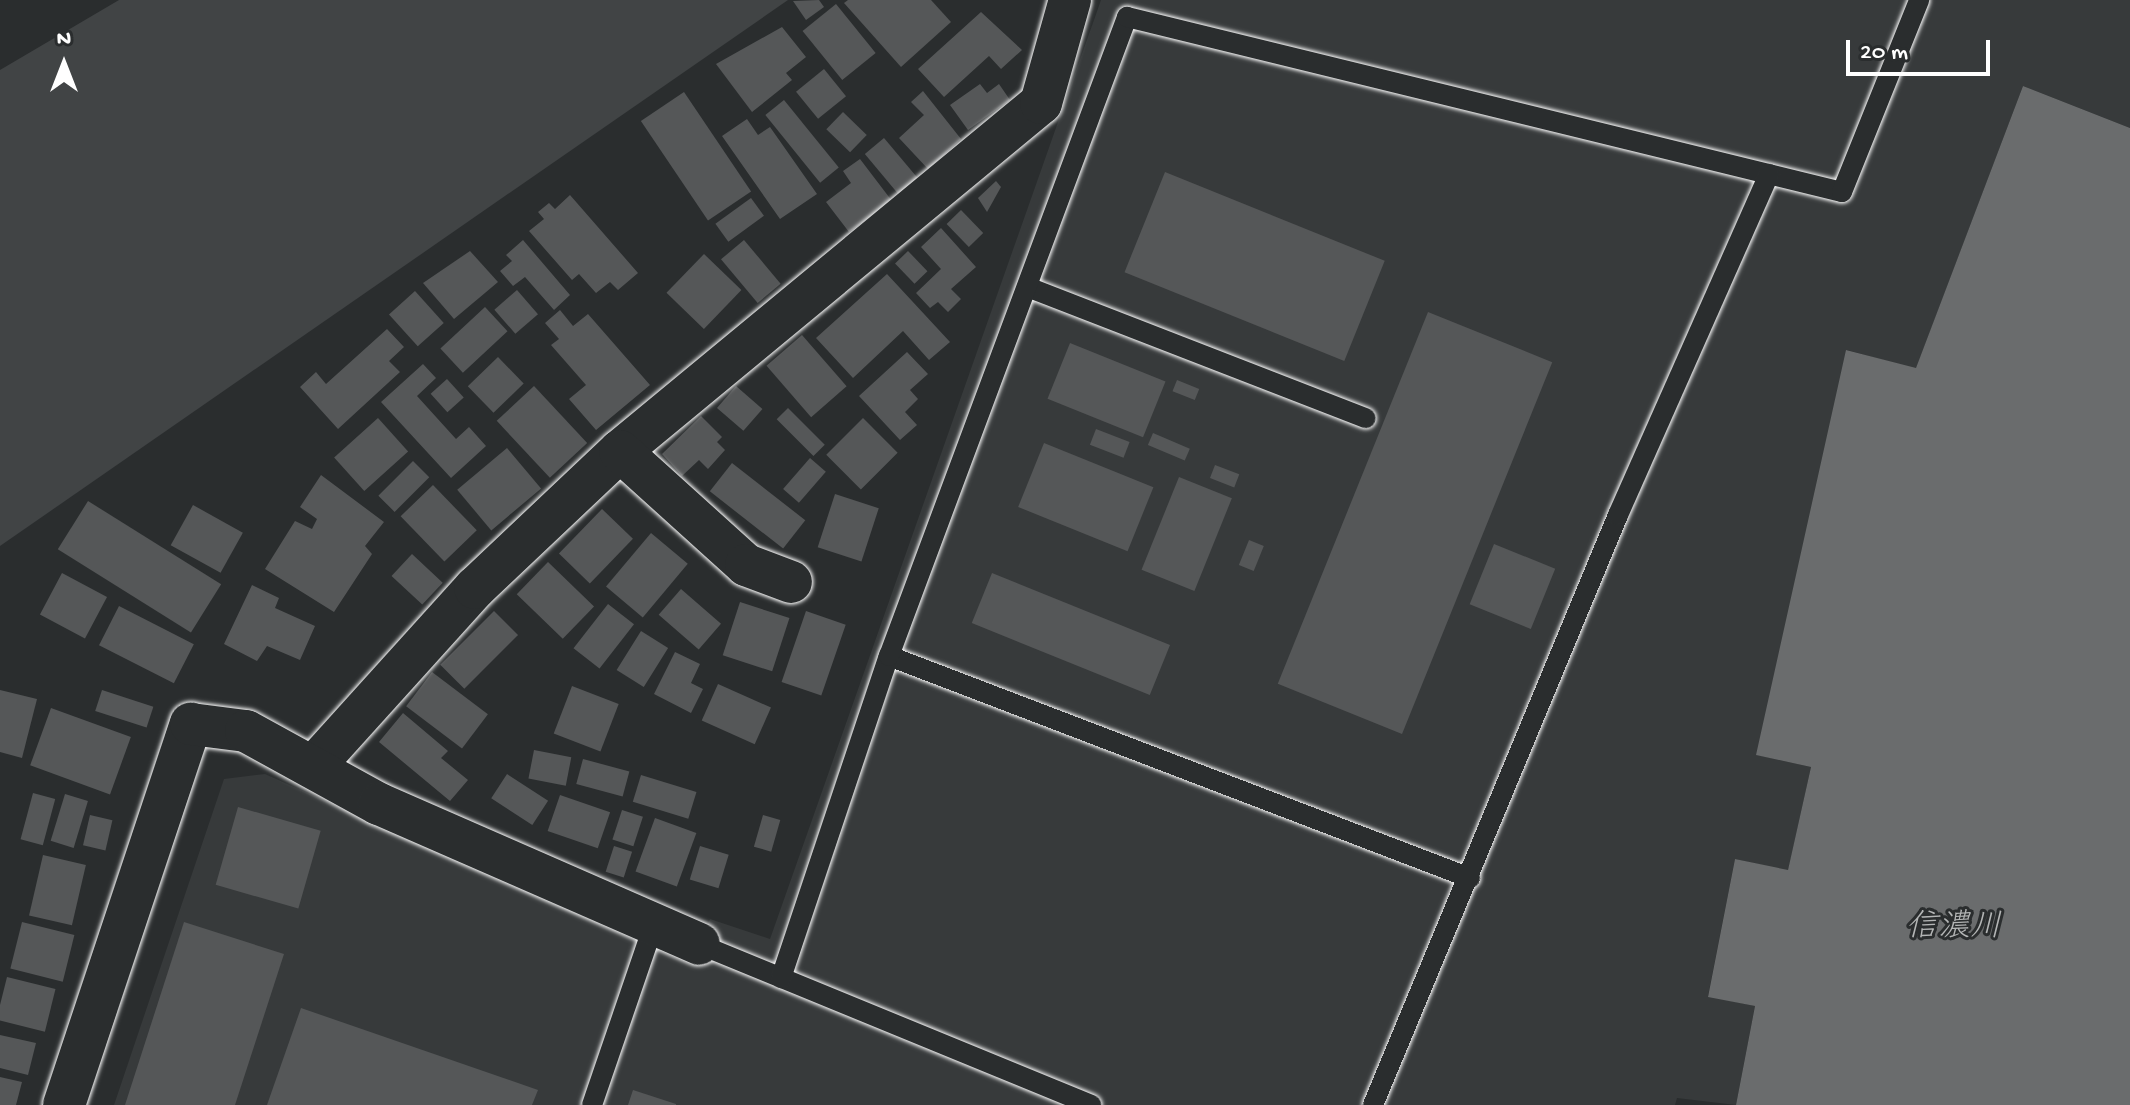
<!DOCTYPE html>
<html>
<head>
<meta charset="utf-8">
<style>
	body { margin:0 }
	#map { position:relative; width:2130px; height:1105px; overflow:hidden; background:#2a2d2e; font-family:"Gochi Hand","Klee One",sans-serif }
	div>[style] { position:absolute }
	.built>* { inset:0; background:#373a3b }
	.green>* { inset:0; background:#414445 }
	.water>* { inset:0; background:#6a6c6d }
	.building>* { inset:0; background:#555758; transform-origin:0 0 }
	.roads { filter:drop-shadow(0 0 2px #fff) drop-shadow(0 0 2px #fff) }
	.service>* { height:20px; margin:-10px; padding:0 10px; transform-origin:10px; border-radius:10px; background:#2a2d2e }
	.minor>* { height:42px; margin:-21px; padding:0 21px; transform-origin:21px; border-radius:21px; background:#2a2d2e }
	span { translate:-50% -50%; white-space:nowrap; text-align:center; line-height:1.15; -webkit-text-stroke:6px #2a2d2e; paint-order:stroke }
	.water-label { font-size:32px; color:#b4b6b6; font-style:italic }
	.north { position:absolute; left:24px; top:24px; width:80px; height:80px; -webkit-text-stroke:6px #2a2d2e; paint-order:stroke; rotate:0deg; font-size:22px; font-weight:700; line-height:32px; text-align:center; color:#fff }
	.north::after { content:''; display:block; margin:auto; width:28px; height:36px; background:#fff; clip-path:polygon(50% 0,100% 100%,50% 72%,0 100%) }
	.scale { position:absolute; left:1846px; top:40px; width:144px; height:36px; box-sizing:border-box; border:4px solid #fff; border-top:0; padding-left:10px; font-size:24px; line-height:28px; white-space:nowrap; color:#fff; -webkit-text-stroke:6px #2a2d2e; paint-order:stroke }
</style>
</head>
<body>
<div id="map">
	<div class="built">
		<div style="clip-path:polygon(1101px 0,2130px 0,2130px 128px,2023px 86px,1916px 369px,1847px 350px,1757px 755px,1811px 767px,1788px 871px,1735px 859px,1708px 996px,1755px 1006px,1736px 1105px,1677px 1098px,1675px 1105px,114px 1105px,224px 779px,265px 774px,691px 965px,710px 919px,770px 939px)"></div>
	</div>
	<div class="green">
		<div style="clip-path:polygon(119px 0,788px 0,0 546px,0 70px)"></div>
	</div>
	<div class="water">
		<div style="clip-path:polygon(2023px 86px,2130px 128px,2130px 1105px,1736px 1105px,1755px 1006px,1708px 997px,1735px 859px,1788px 870px,1811px 767px,1756px 755px,1846px 350px,1916px 368px)"></div>
	</div>
	<div class="building">
		<div style="clip-path:polygon(819px 0,824px 7px,806px 20px,793px 1px)"></div>
		<div style="clip-path:polygon(848px 0,931px 0,951px 22px,901px 67px,844px 3px)"></div>
		<div style="left:836px;top:4px;width:63px;height:43px;rotate:51deg"></div>
		<div style="clip-path:polygon(981px 12px,1022px 50px,1001px 69px,989px 56px,944px 97px,918px 69px)"></div>
		<div style="clip-path:polygon(782px 27px,806px 57px,786px 73px,792px 80px,752px 112px,716px 64px)"></div>
		<div style="left:824px;top:69px;width:35px;height:36px;rotate:51deg"></div>
		<div style="clip-path:polygon(980px 84px,987px 93px,999px 84px,1010px 100px,968px 130px,950px 105px)"></div>
		<div style="clip-path:polygon(923px 91px,961px 139px,928px 169px,899px 138px,924px 115px,911px 102px)"></div>
		<div style="left:684px;top:92px;width:120px;height:52px;rotate:56deg"></div>
		<div style="left:784px;top:100px;width:87px;height:24px;rotate:51deg"></div>
		<div style="left:843px;top:112px;width:33px;height:24px;rotate:44deg"></div>
		<div style="clip-path:polygon(747px 119px,758px 135px,770px 127px,817px 194px,780px 219px,722px 136px)"></div>
		<div style="left:884px;top:138px;width:52px;height:25px;rotate:50deg"></div>
		<div style="clip-path:polygon(860px 159px,892px 201px,849px 232px,826px 202px,851px 183px,843px 171px)"></div>
		<div style="left:1165px;top:172px;width:237px;height:108px;rotate:22deg"></div>
		<div style="clip-path:polygon(996px 181px,1001px 187px,987px 212px,978px 198px)"></div>
		<div style="clip-path:polygon(570px 195px,638px 273px,618px 290px,610px 282px,596px 293px,579px 274px,572px 280px,529px 231px,544px 219px,538px 212px,549px 203px,555px 209px)"></div>
		<div style="left:751px;top:198px;width:22px;height:44px;rotate:54deg"></div>
		<div style="left:961px;top:210px;width:32px;height:20px;rotate:46deg"></div>
		<div style="clip-path:polygon(941px 228px,976px 267px,951px 289px,961px 299px,948px 312px,938px 302px,930px 308px,916px 293px,941px 269px,921px 247px)"></div>
		<div style="clip-path:polygon(523px 240px,570px 295px,554px 310px,525px 277px,513px 286px,500px 271px,512px 261px,506px 255px)"></div>
		<div style="left:744px;top:240px;width:57px;height:30px;rotate:50deg"></div>
		<div style="clip-path:polygon(470px 251px,498px 282px,454px 319px,423px 283px)"></div>
		<div style="left:908px;top:251px;width:28px;height:18px;rotate:46deg"></div>
		<div style="left:704px;top:254px;width:52px;height:54px;rotate:44deg"></div>
		<div style="clip-path:polygon(887px 274px,950px 342px,929px 360px,903px 331px,853px 378px,816px 338px)"></div>
		<div style="left:517px;top:290px;width:32px;height:30px;rotate:49deg"></div>
		<div style="left:415px;top:291px;width:43px;height:35px;rotate:48deg"></div>
		<div style="left:485px;top:307px;width:33px;height:61px;rotate:47deg"></div>
		<div style="clip-path:polygon(560px 310px,573px 326px,588px 314px,650px 385px,596px 430px,569px 399px,586px 385px,551px 345px,559px 339px,545px 323px)"></div>
		<div style="left:1428px;top:312px;width:134px;height:401px;rotate:22deg"></div>
		<div style="clip-path:polygon(387px 329px,404px 347px,389px 361px,400px 372px,338px 429px,300px 387px,316px 372px,326px 384px)"></div>
		<div style="left:802px;top:335px;width:68px;height:47px;rotate:49deg"></div>
		<div style="left:1070px;top:343px;width:103px;height:60px;rotate:22deg"></div>
		<div style="clip-path:polygon(907px 352px,928px 374px,910px 390px,918px 399px,905px 412px,917px 425px,900px 440px,859px 396px)"></div>
		<div style="left:498px;top:357px;width:37px;height:42px;rotate:46deg"></div>
		<div style="clip-path:polygon(423px 364px,436px 378px,417px 396px,456px 439px,469px 427px,486px 446px,451px 478px,381px 402px)"></div>
		<div style="left:447px;top:379px;width:25px;height:22px;rotate:48deg"></div>
		<div style="left:1177px;top:380px;width:24px;height:12px;rotate:22deg"></div>
		<div style="left:534px;top:386px;width:78px;height:51px;rotate:47deg"></div>
		<div style="left:736px;top:386px;width:35px;height:29px;rotate:41deg"></div>
		<div style="left:788px;top:408px;width:52px;height:16px;rotate:45deg"></div>
		<div style="clip-path:polygon(701px 416px,722px 437px,717px 442px,725px 450px,708px 469px,699px 460px,682px 476px,662px 454px)"></div>
		<div style="left:378px;top:418px;width:45px;height:59px;rotate:48deg"></div>
		<div style="left:863px;top:418px;width:49px;height:52px;rotate:45deg"></div>
		<div style="left:1096px;top:429px;width:36px;height:17px;rotate:21deg"></div>
		<div style="left:1153px;top:433px;width:40px;height:13px;rotate:23deg"></div>
		<div style="left:1044px;top:443px;width:118px;height:69px;rotate:22deg"></div>
		<div style="left:507px;top:448px;width:53px;height:65px;rotate:50deg"></div>
		<div style="left:810px;top:458px;width:21px;height:41px;rotate:41deg"></div>
		<div style="left:413px;top:461px;width:23px;height:49px;rotate:45deg"></div>
		<div style="left:732px;top:463px;width:93px;height:36px;rotate:38deg"></div>
		<div style="left:1215px;top:465px;width:26px;height:14px;rotate:21deg"></div>
		<div style="clip-path:polygon(321px 475px,384px 522px,365px 546px,372px 554px,334px 612px,265px 569px,295px 521px,312px 529px,317px 519px,300px 507px)"></div>
		<div style="left:1179px;top:477px;width:57px;height:100px;rotate:22deg"></div>
		<div style="left:433px;top:485px;width:63px;height:45px;rotate:46deg"></div>
		<div style="left:835px;top:494px;width:46px;height:56px;rotate:18deg"></div>
		<div style="left:88px;top:501px;width:157px;height:57px;rotate:32deg"></div>
		<div style="left:193px;top:505px;width:57px;height:46px;rotate:29deg"></div>
		<div style="left:602px;top:509px;width:43px;height:62px;rotate:44deg"></div>
		<div style="left:651px;top:533px;width:48px;height:70px;rotate:40deg"></div>
		<div style="left:1249px;top:540px;width:16px;height:27px;rotate:22deg"></div>
		<div style="left:1494px;top:544px;width:66px;height:65px;rotate:22deg"></div>
		<div style="left:412px;top:554px;width:42px;height:30px;rotate:43deg"></div>
		<div style="left:548px;top:562px;width:64px;height:45px;rotate:44deg"></div>
		<div style="left:62px;top:573px;width:51px;height:47px;rotate:28deg"></div>
		<div style="left:992px;top:573px;width:192px;height:54px;rotate:22deg"></div>
		<div style="clip-path:polygon(252px 585px,279px 598px,275px 608px,315px 626px,300px 660px,267px 646px,257px 661px,224px 644px)"></div>
		<div style="left:681px;top:589px;width:53px;height:34px;rotate:41deg"></div>
		<div style="left:740px;top:602px;width:52px;height:56px;rotate:18deg"></div>
		<div style="left:608px;top:604px;width:33px;height:56px;rotate:38deg"></div>
		<div style="left:119px;top:606px;width:84px;height:44px;rotate:27deg"></div>
		<div style="left:494px;top:611px;width:34px;height:76px;rotate:45deg"></div>
		<div style="left:806px;top:611px;width:42px;height:75px;rotate:19deg"></div>
		<div style="left:641px;top:631px;width:32px;height:46px;rotate:32deg"></div>
		<div style="clip-path:polygon(675px 652px,700px 664px,691px 683px,703px 689px,691px 713px,654px 694px)"></div>
		<div style="left:432px;top:672px;width:70px;height:43px;rotate:37deg"></div>
		<div style="left:718px;top:684px;width:58px;height:40px;rotate:24deg"></div>
		<div style="left:572px;top:686px;width:50px;height:51px;rotate:21deg"></div>
		<div style="clip-path:polygon(0 690px,37px 699px,22px 758px,0 752px)"></div>
		<div style="left:102px;top:690px;width:54px;height:22px;rotate:18deg"></div>
		<div style="left:51px;top:708px;width:85px;height:61px;rotate:20deg"></div>
		<div style="clip-path:polygon(403px 713px,448px 751px,441px 758px,468px 780px,450px 801px,379px 742px)"></div>
		<div style="left:534px;top:750px;width:38px;height:29px;rotate:11deg"></div>
		<div style="left:583px;top:759px;width:48px;height:26px;rotate:15deg"></div>
		<div style="left:507px;top:774px;width:49px;height:29px;rotate:33deg"></div>
		<div style="left:641px;top:775px;width:58px;height:28px;rotate:17deg"></div>
		<div style="left:33px;top:793px;width:23px;height:48px;rotate:15deg"></div>
		<div style="left:65px;top:794px;width:24px;height:49px;rotate:17deg"></div>
		<div style="left:560px;top:795px;width:53px;height:38px;rotate:19deg"></div>
		<div style="left:238px;top:807px;width:86px;height:81px;rotate:16deg"></div>
		<div style="left:622px;top:810px;width:22px;height:31px;rotate:18deg"></div>
		<div style="left:90px;top:815px;width:23px;height:31px;rotate:13deg"></div>
		<div style="left:763px;top:815px;width:18px;height:33px;rotate:16deg"></div>
		<div style="left:655px;top:818px;width:44px;height:57px;rotate:20deg"></div>
		<div style="left:614px;top:846px;width:19px;height:27px;rotate:18deg"></div>
		<div style="left:700px;top:846px;width:30px;height:35px;rotate:17deg"></div>
		<div style="left:43px;top:855px;width:44px;height:62px;rotate:13deg"></div>
		<div style="left:22px;top:922px;width:54px;height:48px;rotate:14deg"></div>
		<div style="clip-path:polygon(184px 922px,284px 954px,235px 1105px,125px 1105px)"></div>
		<div style="left:7px;top:977px;width:50px;height:44px;rotate:14deg"></div>
		<div style="clip-path:polygon(301px 1008px,538px 1090px,532px 1105px,267px 1105px)"></div>
		<div style="clip-path:polygon(0 1035px,36px 1043px,28px 1075px,0 1068px)"></div>
		<div style="clip-path:polygon(0 1077px,22px 1082px,16px 1105px,0 1105px)"></div>
		<div style="clip-path:polygon(633px 1090px,676px 1104px,676px 1105px,628px 1105px)"></div>
	</div>
	<div class="roads">
		<div class="service">
			<div style="left:1030px;top:288px;width:360px;rotate:21.2deg"></div>
			<div style="left:889px;top:656px;width:622px;rotate:20.91deg"></div>
			<div style="left:699px;top:944px;width:424px;rotate:22.3deg"></div>
			<div style="left:781px;top:978px;width:340px;rotate:-71.5deg"></div>
			<div style="left:889px;top:656px;width:682px;rotate:-69.57deg"></div>
			<div style="left:1127px;top:17px;width:736px;rotate:13.75deg"></div>
			<div style="left:1842px;top:192px;width:207px;rotate:-68.1deg"></div>
			<div style="left:592px;top:1105px;width:191px;rotate:-71.1deg"></div>
			<div style="left:1373px;top:1105px;width:639px;rotate:-67.45deg"></div>
			<div style="left:1618px;top:515px;width:373px;rotate:-66.1deg"></div>
		</div>
		<div class="minor">
			<div style="left:620px;top:451px;width:546px;rotate:-39.58deg"></div>
			<div style="left:1041px;top:103px;width:107px;rotate:-74.3deg"></div>
			<div style="left:314px;top:766px;width:240px;rotate:-47.9deg"></div>
			<div style="left:475px;top:588px;width:199px;rotate:-43.4deg"></div>
			<div style="left:620px;top:451px;width:170px;rotate:42.1deg"></div>
			<div style="left:746px;top:565px;width:48px;rotate:20.7deg"></div>
			<div style="left:64px;top:1105px;width:402px;rotate:-71.6deg"></div>
			<div style="left:191px;top:724px;width:55px;rotate:7.3deg"></div>
			<div style="left:246px;top:731px;width:152px;rotate:28.8deg"></div>
			<div style="left:379px;top:804px;width:349px;rotate:23.6deg"></div>
		</div>
	</div>
	<div class="water-label">
		<span style="left:1954px;top:929px">信濃川</span>
	</div>
	<div class="north">N</div>
	<div class="scale">20 m</div>
</div>
</body>
</html>
